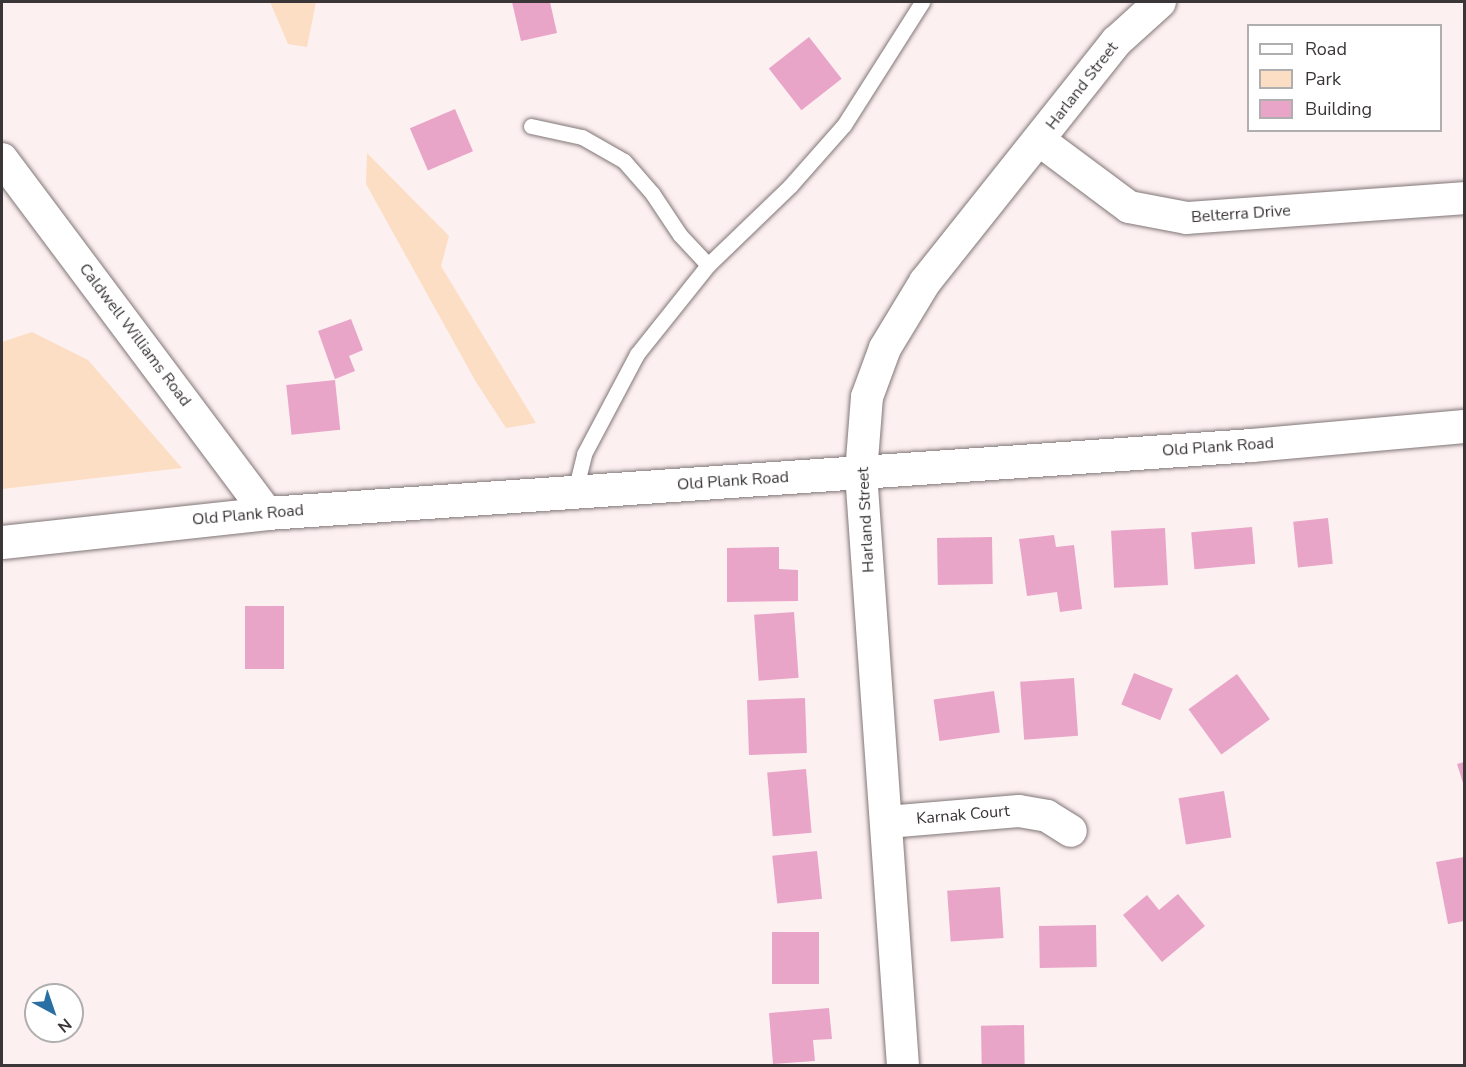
<!DOCTYPE html>
<html>
<head>
<meta charset="utf-8">
<style>
	body { margin:0 }
	#map { position:relative; width:1466px; height:1067px; overflow:hidden; background:#fdf0f1; font-family:"Nunito Sans",sans-serif }
	div>[style] { position:absolute }
	.green>* { inset:0; background:#fcdec4 }
	.building>* { inset:0; background:#e9a5c8; transform-origin:0 0 }
	.roads { filter:drop-shadow(0 0 2px #817677) drop-shadow(0 0 2px #817677) }
	.service>* { height:15px; margin:-7.5px; padding:0 7.5px; transform-origin:7.5px; border-radius:7.5px; background:#fff }
	.minor>* { height:32px; margin:-16px; padding:0 16px; transform-origin:16px; border-radius:16px; background:#fff }
	.tertiary>* { height:33px; margin:-16.5px; padding:0 16.5px; transform-origin:16.5px; border-radius:16.5px; background:#fff }
	span { translate:-50% -50%; white-space:nowrap; text-align:center; line-height:1.15; -webkit-text-stroke:4.5px #fff; paint-order:stroke }
	.street-label { font-size:16px; color:#3a3536 }
	.frame { position:absolute; inset:0; border:3px solid #3a3536; pointer-events:none }
	.legend { position:absolute; left:1247px; top:24px; width:195px; height:108px; box-sizing:border-box; background:#fff; border:2px solid #b0aeaf; margin:0; padding:8px 10px; list-style:none; font-size:18px; color:#3a3536 }
	.legend li { display:flex; align-items:center; gap:12px; height:30px }
	.legend b { width:30px; border:2px solid #b0aeaf }
	.north { position:absolute; left:24px; top:983px; width:60px; height:60px; box-sizing:border-box; background:#fff; border:2px solid #b0aeaf; border-radius:50%; rotate:140deg; font-size:16px; font-weight:700; line-height:24px; text-align:center; color:#3a3536 }
	.north::after { content:''; display:block; margin:auto; width:21px; height:27px; background:#2a6fa4; clip-path:polygon(50% 0,100% 100%,50% 72%,0 100%) }
</style>
</head>
<body>
<div id="map">
	<div class="green">
		<div style="clip-path:polygon(270px 2px,316px 2px,307px 47px,288px 44px)"></div>
		<div style="clip-path:polygon(367px 153px,449px 236px,441px 266px,536px 423px,506px 428px,476px 382px,366px 184px)"></div>
		<div style="clip-path:polygon(32px 332px,88px 360px,182px 468px,2px 489px,2px 342px)"></div>
	</div>
	<div class="building">
		<div style="clip-path:polygon(512px 2px,550px 2px,557px 33px,521px 41px)"></div>
		<div style="left:809px;top:37px;width:53px;height:51px;rotate:52deg"></div>
		<div style="left:455px;top:109px;width:46px;height:49px;rotate:67deg"></div>
		<div style="clip-path:polygon(351px 319px,363px 350px,349px 356px,355px 371px,335px 379px,318px 331px)"></div>
		<div style="left:335px;top:380px;width:50px;height:49px;rotate:84deg"></div>
		<div style="left:1328px;top:518px;width:46px;height:35px;rotate:84deg"></div>
		<div style="left:1252px;top:527px;width:37px;height:61px;rotate:85deg"></div>
		<div style="left:1165px;top:528px;width:57px;height:54px;rotate:87deg"></div>
		<div style="clip-path:polygon(1054px 535px,1056px 547px,1074px 545px,1082px 609px,1060px 612px,1057px 592px,1027px 596px,1019px 539px)"></div>
		<div style="left:992px;top:537px;width:47px;height:55px;rotate:89deg"></div>
		<div style="clip-path:polygon(779px 547px,779px 569px,798px 570px,798px 601px,727px 602px,727px 548px)"></div>
		<div style="left:245px;top:606px;width:39px;height:63px"></div>
		<div style="left:794px;top:612px;width:66px;height:40px;rotate:86deg"></div>
		<div style="left:1134px;top:673px;width:42px;height:34px;rotate:22deg"></div>
		<div style="left:1237px;top:674px;width:56px;height:60px;rotate:54deg"></div>
		<div style="left:1074px;top:678px;width:58px;height:54px;rotate:86deg"></div>
		<div style="left:994px;top:691px;width:42px;height:61px;rotate:82deg"></div>
		<div style="left:805px;top:698px;width:55px;height:58px;rotate:88deg"></div>
		<div style="clip-path:polygon(1464px 762px,1464px 786px,1457px 764px)"></div>
		<div style="left:806px;top:769px;width:64px;height:39px;rotate:85deg"></div>
		<div style="left:1224px;top:791px;width:47px;height:46px;rotate:81deg"></div>
		<div style="left:817px;top:851px;width:48px;height:45px;rotate:84deg"></div>
		<div style="clip-path:polygon(1464px 857px,1464px 921px,1448px 924px,1436px 862px)"></div>
		<div style="left:1000px;top:887px;width:51px;height:53px;rotate:86deg"></div>
		<div style="clip-path:polygon(1178px 894px,1205px 926px,1162px 962px,1123px 915px,1147px 895px,1159px 910px)"></div>
		<div style="left:1096px;top:925px;width:42px;height:57px;rotate:89deg"></div>
		<div style="left:819px;top:932px;width:52px;height:47px;rotate:90deg"></div>
		<div style="clip-path:polygon(829px 1008px,832px 1039px,813px 1040px,815px 1061px,773px 1064px,769px 1013px)"></div>
		<div style="left:1024px;top:1025px;width:41px;height:43px;rotate:89deg"></div>
	</div>
	<div class="roads">
		<div class="service">
			<div style="left:531px;top:126px;width:52px;rotate:12.2deg"></div>
			<div style="left:582px;top:137px;width:48px;rotate:29.7deg"></div>
			<div style="left:624px;top:161px;width:43px;rotate:48.8deg"></div>
			<div style="left:652px;top:193px;width:50px;rotate:56.3deg"></div>
			<div style="left:680px;top:235px;width:41px;rotate:47deg"></div>
			<div style="left:575px;top:491px;width:38px;rotate:-76deg"></div>
			<div style="left:584px;top:454px;width:113px;rotate:-62.1deg"></div>
			<div style="left:637px;top:354px;width:114px;rotate:-51.4deg"></div>
			<div style="left:708px;top:265px;width:114px;rotate:-43.9deg"></div>
			<div style="left:790px;top:186px;width:81px;rotate:-48.5deg"></div>
			<div style="left:844px;top:125px;width:146px;rotate:-57.6deg"></div>
		</div>
		<div class="minor">
			<div style="left:1039px;top:140px;width:112px;rotate:36.7deg"></div>
			<div style="left:1129px;top:207px;width:59px;rotate:10.7deg"></div>
			<div style="left:1187px;top:218px;width:278px;rotate:-4.1deg"></div>
			<div style="left:2px;top:159px;width:442px;rotate:53.2deg"></div>
			<div style="left:887px;top:822px;width:132px;rotate:-4.8deg"></div>
			<div style="left:1019px;top:811px;width:28px;rotate:10deg"></div>
			<div style="left:1047px;top:816px;width:28px;rotate:32deg"></div>
			<div style="left:903px;top:1066px;width:594px;rotate:-94.05deg"></div>
			<div style="left:861px;top:473px;width:76px;rotate:-85.5deg"></div>
			<div style="left:867px;top:397px;width:52px;rotate:-69.8deg"></div>
			<div style="left:885px;top:348px;width:77px;rotate:-58.8deg"></div>
			<div style="left:925px;top:282px;width:308px;rotate:-51.5deg"></div>
			<div style="left:1117px;top:41px;width:58px;rotate:-42.2deg"></div>
		</div>
		<div class="tertiary">
			<div style="left:2px;top:542px;width:267px;rotate:-6.2deg"></div>
			<div style="left:267px;top:513px;width:986px;rotate:-3.95deg"></div>
			<div style="left:1251px;top:445px;width:214px;rotate:-5.1deg"></div>
		</div>
	</div>
	<div class="street-label">
		<span style="left:1082px;top:86px;rotate:-52deg">Harland Street</span>
		<span style="left:1241px;top:214px;rotate:-4deg">Belterra Drive</span>
		<span style="left:135px;top:335px;rotate:53deg">Caldwell Williams Road</span>
		<span style="left:1218px;top:447px;rotate:-4deg">Old Plank Road</span>
		<span style="left:733px;top:481px;rotate:-4deg">Old Plank Road</span>
		<span style="left:248px;top:515px;rotate:-5deg">Old Plank Road</span>
		<span style="left:866px;top:520px;rotate:-93deg">Harland Street</span>
		<span style="left:963px;top:815px;rotate:-5deg">Karnak Court</span>
	</div>
	<div class="frame"></div>
	<ul class="legend">
	<li><b style="height:8px;background:#fff"></b>Road</li>
	<li><b style="height:16px;background:#fcdec4"></b>Park</li>
	<li><b style="height:16px;background:#e9a5c8"></b>Building</li>
	</ul>
	<div class="north">N</div>
</div>
</body>
</html>
